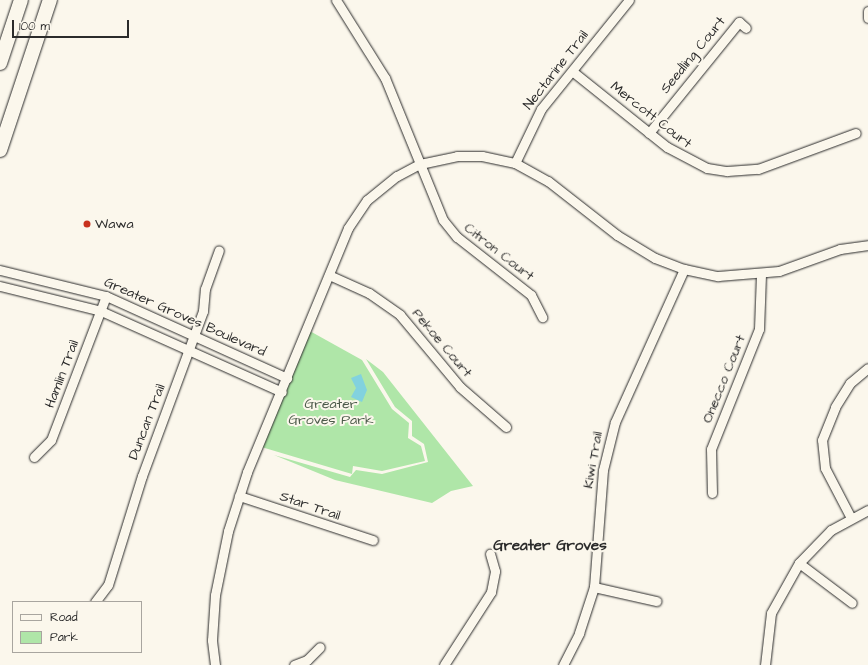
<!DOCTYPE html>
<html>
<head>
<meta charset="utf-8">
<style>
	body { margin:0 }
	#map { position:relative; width:868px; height:665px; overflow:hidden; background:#fbf7ec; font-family:"Architects Daughter",sans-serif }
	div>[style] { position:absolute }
	.green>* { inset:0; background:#afe6a8 }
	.water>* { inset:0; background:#82d2de }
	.roads { filter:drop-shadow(0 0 1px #2b2b2b) drop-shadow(0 0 1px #2b2b2b) }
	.minor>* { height:9px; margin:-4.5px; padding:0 4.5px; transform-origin:4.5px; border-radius:4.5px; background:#fbf7ec }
	.trunk>* { height:14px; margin:-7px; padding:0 7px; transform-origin:7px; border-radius:7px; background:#fbf7ec }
	.dots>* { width:11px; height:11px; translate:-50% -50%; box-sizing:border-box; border:2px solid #fbf7ec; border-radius:50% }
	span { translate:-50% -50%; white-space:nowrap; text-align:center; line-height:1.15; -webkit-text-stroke:4px #fbf7ec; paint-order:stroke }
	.street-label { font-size:14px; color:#2b2b2b }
	.poi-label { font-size:14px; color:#2b2b2b }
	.left { translate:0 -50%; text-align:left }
	.park-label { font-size:14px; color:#4c5a4a }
	.neighbourhood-label { font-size:15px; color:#2b2b2b; font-weight:700 }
	.legend { position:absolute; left:12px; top:601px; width:130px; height:52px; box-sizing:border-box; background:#fbf7ec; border:1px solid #a8a59f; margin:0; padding:5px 7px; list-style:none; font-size:12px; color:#2b2b2b }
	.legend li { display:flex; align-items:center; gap:8px; height:20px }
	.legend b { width:20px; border:1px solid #a8a59f }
	.scale { position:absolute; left:12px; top:20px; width:117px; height:18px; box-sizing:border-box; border:2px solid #2b2b2b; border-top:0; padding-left:5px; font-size:12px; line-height:14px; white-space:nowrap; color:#2b2b2b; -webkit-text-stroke:3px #fbf7ec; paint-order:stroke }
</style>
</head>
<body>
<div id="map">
	<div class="green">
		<div style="clip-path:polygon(308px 330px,362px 360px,392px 409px,409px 423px,408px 438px,421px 446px,425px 461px,382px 471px,353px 466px,352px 474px,258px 446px)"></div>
		<div style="clip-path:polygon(366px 359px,383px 372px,473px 486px,451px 491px,432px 503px,335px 480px,274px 455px,350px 477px,356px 470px,382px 474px,428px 462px,424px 444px,412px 436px,412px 421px,395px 407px)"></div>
	</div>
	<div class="water">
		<div style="clip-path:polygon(361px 374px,367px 390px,362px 402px,351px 397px,356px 388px,351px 378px)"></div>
	</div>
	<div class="roads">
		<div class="minor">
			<div style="left:336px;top:0;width:92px;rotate:57.9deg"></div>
			<div style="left:385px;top:78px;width:153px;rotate:67.8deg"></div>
			<div style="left:443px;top:220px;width:22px;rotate:51deg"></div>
			<div style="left:457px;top:237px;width:94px;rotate:38.1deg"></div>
			<div style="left:531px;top:295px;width:25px;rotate:63deg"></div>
			<div style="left:868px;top:11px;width:7px;rotate:90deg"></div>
			<div style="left:572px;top:71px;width:122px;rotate:38.7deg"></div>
			<div style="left:667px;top:147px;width:45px;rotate:27.7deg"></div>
			<div style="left:707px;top:168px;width:20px;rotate:9deg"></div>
			<div style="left:727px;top:171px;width:31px;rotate:-4deg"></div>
			<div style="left:758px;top:169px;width:104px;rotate:-20.2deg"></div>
			<div style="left:649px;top:133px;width:143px;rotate:-51deg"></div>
			<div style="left:739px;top:22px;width:9px;rotate:41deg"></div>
			<div style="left:515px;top:163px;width:60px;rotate:-64.3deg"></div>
			<div style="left:541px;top:109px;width:140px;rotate:-51.1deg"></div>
			<div style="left:0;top:270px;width:109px;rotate:13.8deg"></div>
			<div style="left:106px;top:296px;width:199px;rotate:24.4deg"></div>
			<div style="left:329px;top:275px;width:44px;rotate:24.2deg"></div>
			<div style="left:369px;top:293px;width:38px;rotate:35deg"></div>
			<div style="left:400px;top:315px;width:94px;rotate:50.2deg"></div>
			<div style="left:460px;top:387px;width:61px;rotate:41deg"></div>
			<div style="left:0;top:286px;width:104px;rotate:13.9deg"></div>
			<div style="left:101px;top:311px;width:198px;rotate:24.1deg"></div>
			<div style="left:34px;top:457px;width:24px;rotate:-45deg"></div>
			<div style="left:51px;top:440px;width:154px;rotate:-69.1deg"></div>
			<div style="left:712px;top:493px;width:44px;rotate:-91.3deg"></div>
			<div style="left:711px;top:449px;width:129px;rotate:-68.2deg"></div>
			<div style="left:759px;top:329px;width:55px;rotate:-87.9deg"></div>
			<div style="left:239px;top:496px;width:141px;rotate:18.2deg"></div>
			<div style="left:851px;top:518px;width:56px;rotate:-117.5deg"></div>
			<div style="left:825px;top:468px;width:28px;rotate:-96deg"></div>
			<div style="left:822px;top:440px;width:35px;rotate:-68deg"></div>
			<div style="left:835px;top:407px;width:28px;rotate:-58deg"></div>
			<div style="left:850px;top:383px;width:23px;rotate:-40deg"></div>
			<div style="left:799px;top:563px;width:66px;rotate:37deg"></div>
			<div style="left:594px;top:587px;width:64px;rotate:12.7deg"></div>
			<div style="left:95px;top:602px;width:21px;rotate:-53deg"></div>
			<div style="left:108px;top:585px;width:114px;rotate:-72.7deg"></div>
			<div style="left:142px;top:476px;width:176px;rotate:-69.7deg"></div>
			<div style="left:203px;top:311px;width:22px;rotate:-85deg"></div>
			<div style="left:205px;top:289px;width:41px;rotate:-70.3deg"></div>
			<div style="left:215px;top:665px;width:25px;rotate:-97deg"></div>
			<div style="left:212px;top:640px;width:45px;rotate:-86.2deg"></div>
			<div style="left:215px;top:595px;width:65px;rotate:-78.5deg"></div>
			<div style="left:228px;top:531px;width:62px;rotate:-72.1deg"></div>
			<div style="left:247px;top:472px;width:264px;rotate:-67.5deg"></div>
			<div style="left:348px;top:228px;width:34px;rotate:-56deg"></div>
			<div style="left:367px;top:200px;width:38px;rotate:-39deg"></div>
			<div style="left:397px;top:176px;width:26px;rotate:-28deg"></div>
			<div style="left:420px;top:164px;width:38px;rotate:-12deg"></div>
			<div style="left:457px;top:156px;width:25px"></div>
			<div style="left:482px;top:156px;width:34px;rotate:12deg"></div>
			<div style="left:515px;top:163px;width:38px;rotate:29deg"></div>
			<div style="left:548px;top:181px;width:88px;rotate:38deg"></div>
			<div style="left:617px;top:235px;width:44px;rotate:31.2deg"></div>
			<div style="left:655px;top:258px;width:31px;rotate:21deg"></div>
			<div style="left:684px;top:269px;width:35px;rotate:12deg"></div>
			<div style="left:718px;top:276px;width:61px;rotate:-4.7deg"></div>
			<div style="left:779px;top:271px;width:65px;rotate:-19.8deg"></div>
			<div style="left:840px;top:249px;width:28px;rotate:-8deg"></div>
			<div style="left:294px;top:665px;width:14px;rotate:-21deg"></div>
			<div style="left:307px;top:660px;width:18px;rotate:-45deg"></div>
			<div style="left:444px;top:665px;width:87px;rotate:-57.2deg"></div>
			<div style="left:491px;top:592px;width:21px;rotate:-79deg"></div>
			<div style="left:495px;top:571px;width:18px;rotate:-106deg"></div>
			<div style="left:563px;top:665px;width:36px;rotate:-63deg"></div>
			<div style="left:579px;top:633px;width:48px;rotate:-71.9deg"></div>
			<div style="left:594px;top:587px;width:117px;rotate:-85.6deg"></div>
			<div style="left:603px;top:470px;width:49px;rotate:-76deg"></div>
			<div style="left:615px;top:422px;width:168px;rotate:-65.7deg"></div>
			<div style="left:765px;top:665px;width:52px;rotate:-83.4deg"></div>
			<div style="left:771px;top:613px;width:57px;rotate:-60.8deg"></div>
			<div style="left:799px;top:563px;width:46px;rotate:-45.9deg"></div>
			<div style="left:831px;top:530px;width:42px;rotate:-28.4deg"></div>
		</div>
		<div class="trunk">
			<div style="left:0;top:63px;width:66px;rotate:-71.6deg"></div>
			<div style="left:0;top:150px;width:158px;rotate:-71.6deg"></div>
		</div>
	</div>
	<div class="dots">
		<div style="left:87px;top:224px;background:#c8321e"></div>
	</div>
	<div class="street-label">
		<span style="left:693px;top:55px;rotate:-51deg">Seedling Court</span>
		<span style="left:556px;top:70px;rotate:-52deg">Nectarine Trail</span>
		<span style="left:651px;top:115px;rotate:38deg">Mercott Court</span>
		<span style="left:499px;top:252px;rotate:38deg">Citron Court</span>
		<span style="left:185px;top:317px;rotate:24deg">Greater Groves Boulevard</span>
		<span style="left:442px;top:343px;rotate:50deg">Pekoe Court</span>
		<span style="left:62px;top:374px;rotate:-69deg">Hamlin Trail</span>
		<span style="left:724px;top:379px;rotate:-68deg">Onecco Court</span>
		<span style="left:147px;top:422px;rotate:-69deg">Duncan Trail</span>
		<span style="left:593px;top:460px;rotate:-80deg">Kiwi Trail</span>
		<span style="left:310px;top:506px;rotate:19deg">Star Trail</span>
	</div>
	<div class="poi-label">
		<span class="left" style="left:95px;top:224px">Wawa</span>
	</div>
	<div class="park-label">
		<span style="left:331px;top:412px">Greater<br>Groves Park</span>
	</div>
	<div class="neighbourhood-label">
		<span style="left:550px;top:546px">Greater Groves</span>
	</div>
	<ul class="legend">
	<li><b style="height:5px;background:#fbf7ec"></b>Road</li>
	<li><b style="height:11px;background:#afe6a8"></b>Park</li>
	</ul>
	<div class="scale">100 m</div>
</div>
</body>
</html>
